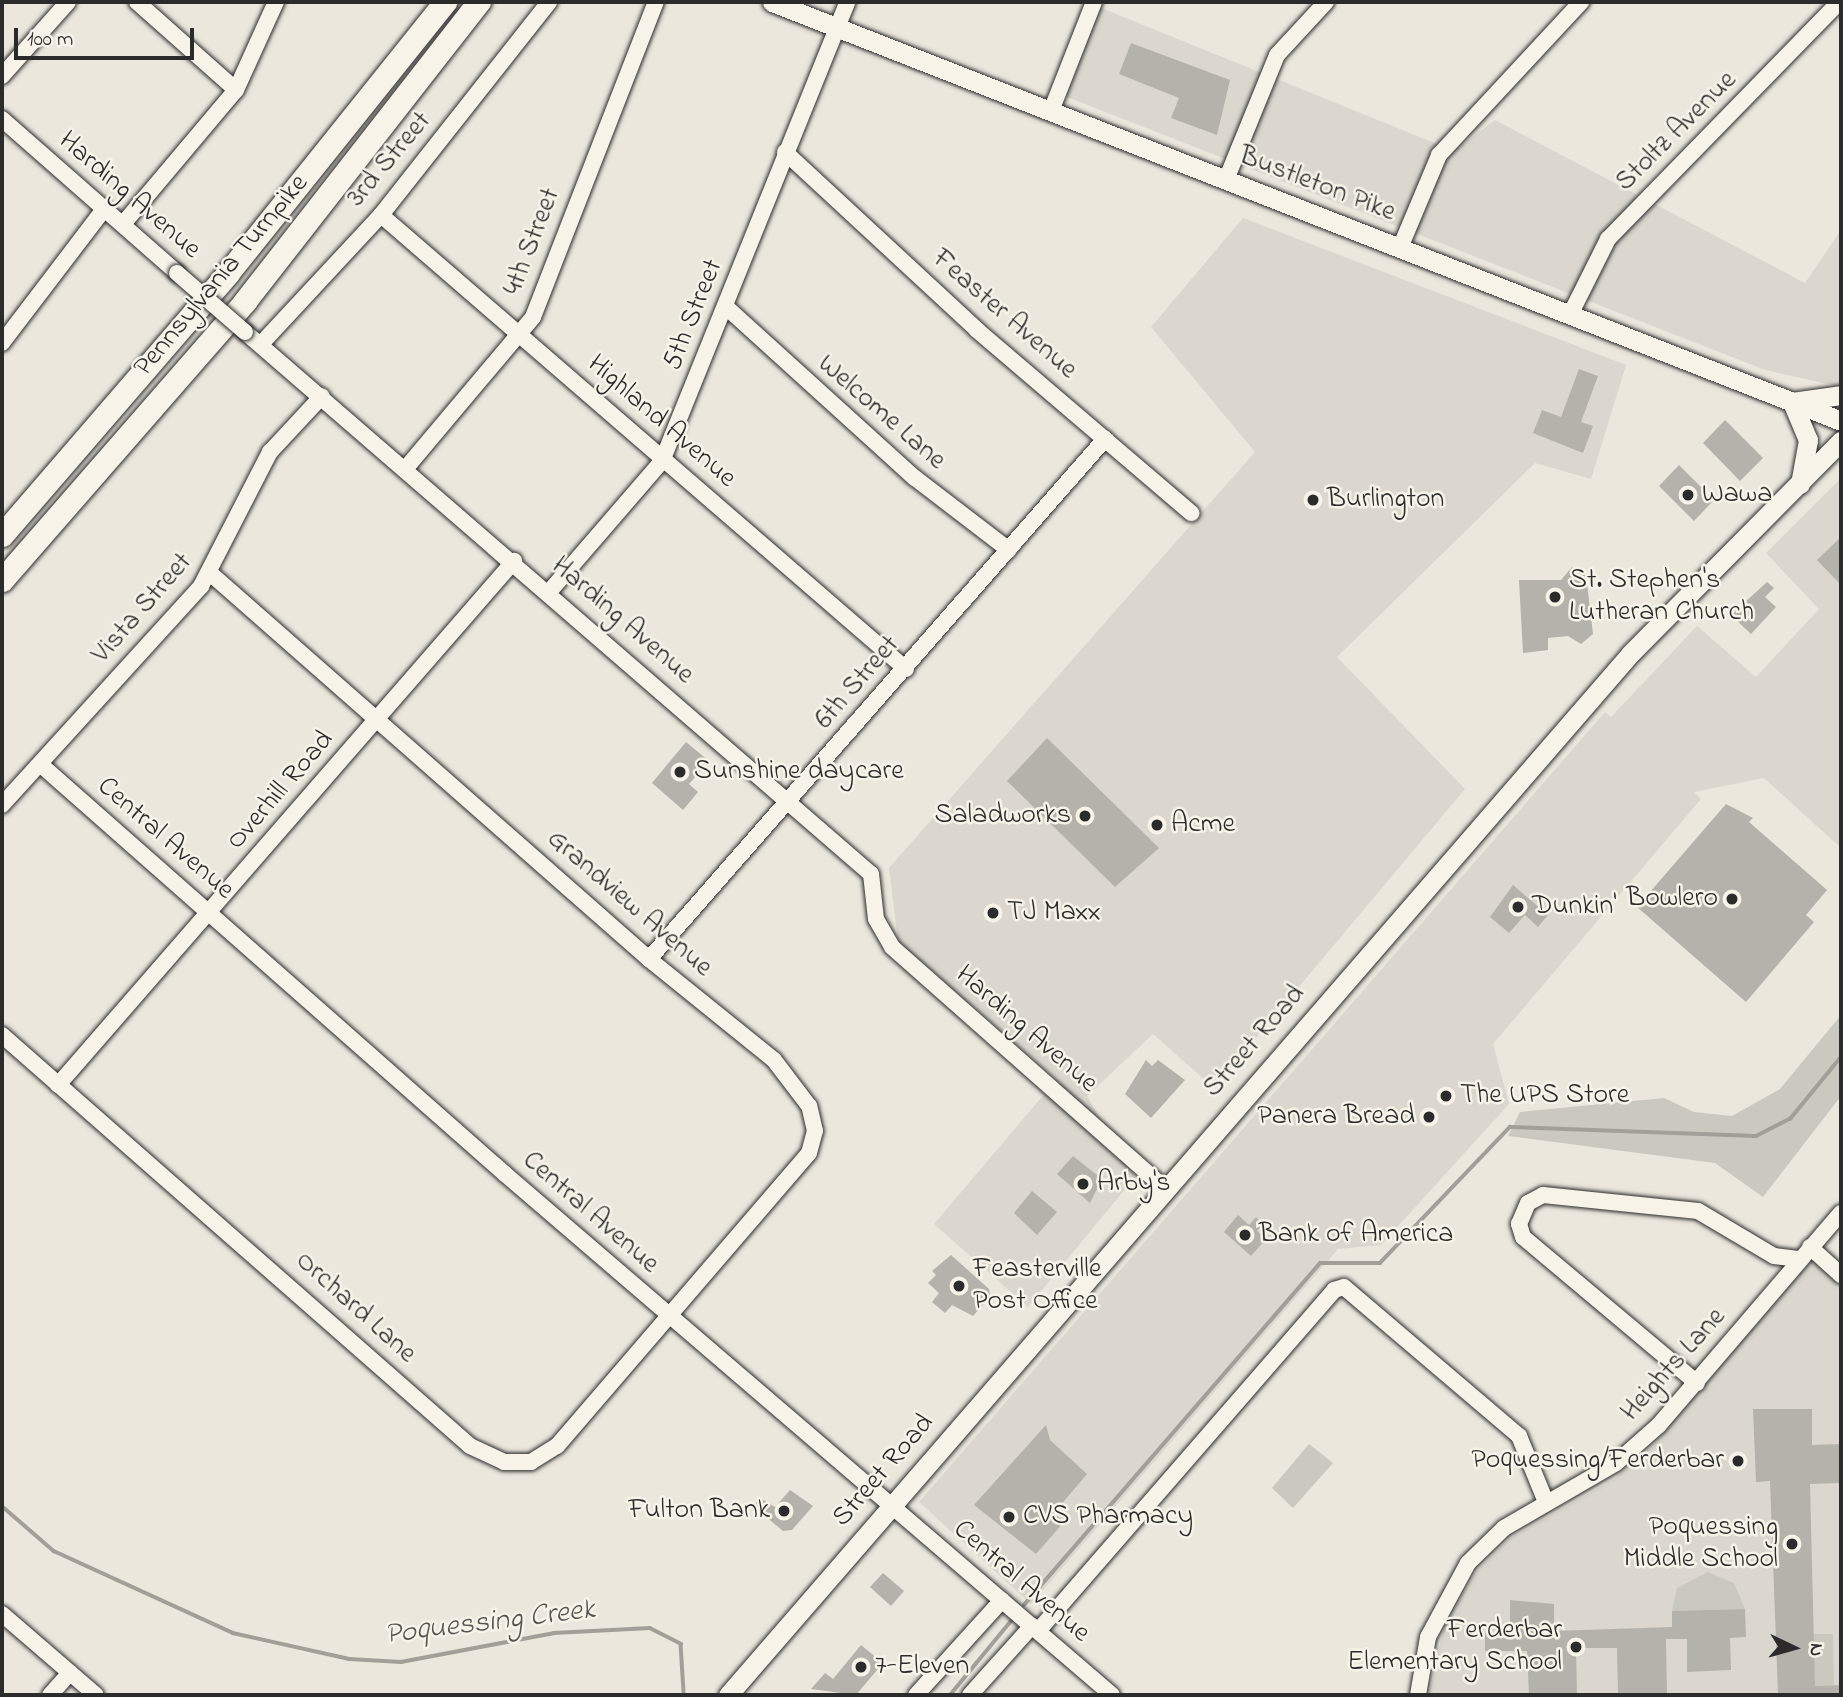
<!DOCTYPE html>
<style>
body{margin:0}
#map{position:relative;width:1843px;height:1697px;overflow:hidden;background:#ebe7dd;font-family:"Indie Flower",sans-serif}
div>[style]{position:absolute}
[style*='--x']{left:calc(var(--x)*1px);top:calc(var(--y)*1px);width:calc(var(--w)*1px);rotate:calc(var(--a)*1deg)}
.built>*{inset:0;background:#dbd7ce}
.green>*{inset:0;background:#cbc8bf}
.stream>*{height:3.5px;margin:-1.75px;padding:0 1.75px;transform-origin:1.75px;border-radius:1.75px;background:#a29f98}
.building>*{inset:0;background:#b5b2ab}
.roads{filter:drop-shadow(0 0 2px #2b2b2b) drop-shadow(0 0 2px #2b2b2b)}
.minor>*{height:16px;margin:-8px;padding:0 8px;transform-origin:8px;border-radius:8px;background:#f7f3e8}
.major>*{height:19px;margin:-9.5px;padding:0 9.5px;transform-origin:9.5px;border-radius:9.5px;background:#f7f3e8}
.highway>*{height:23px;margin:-11.5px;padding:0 11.5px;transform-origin:11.5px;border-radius:11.5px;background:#f7f3e8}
.bridges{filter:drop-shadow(0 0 2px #2b2b2b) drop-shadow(0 0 2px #2b2b2b)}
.minor-bridge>*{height:16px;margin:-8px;padding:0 8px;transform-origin:8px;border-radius:8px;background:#f7f3e8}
.dots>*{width:19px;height:19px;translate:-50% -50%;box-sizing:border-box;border:4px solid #f7f3e8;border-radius:50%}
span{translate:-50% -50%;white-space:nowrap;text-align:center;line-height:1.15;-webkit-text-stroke:5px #f7f3e8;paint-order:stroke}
.street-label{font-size:28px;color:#2b2b2b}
.poi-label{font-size:28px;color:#2b2b2b}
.left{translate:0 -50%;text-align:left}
.right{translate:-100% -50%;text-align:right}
.water-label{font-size:30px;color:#555451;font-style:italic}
.frame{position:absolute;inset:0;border:4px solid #2b2b2b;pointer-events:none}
.north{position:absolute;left:1759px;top:1613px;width:70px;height:70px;-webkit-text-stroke:5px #f7f3e8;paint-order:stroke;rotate:95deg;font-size:19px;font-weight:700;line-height:28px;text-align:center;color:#2b2b2b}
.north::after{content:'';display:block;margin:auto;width:24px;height:32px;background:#2b2b2b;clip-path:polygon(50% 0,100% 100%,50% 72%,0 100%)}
.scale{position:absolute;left:14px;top:28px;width:180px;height:32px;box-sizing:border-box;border:4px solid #2b2b2b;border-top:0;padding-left:9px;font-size:21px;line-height:24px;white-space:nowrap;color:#2b2b2b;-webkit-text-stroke:5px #f7f3e8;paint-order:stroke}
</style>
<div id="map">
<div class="built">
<div style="clip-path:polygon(1099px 7px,1454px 151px,1495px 120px,1805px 283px,1841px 230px,1841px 387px,1765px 370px,1067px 97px)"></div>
<div style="clip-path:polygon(1243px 218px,1626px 365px,1591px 479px,1535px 463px,1337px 657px,1465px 789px,1214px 1088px,1153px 1034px,1087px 1096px,1135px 1177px,1028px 1307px,934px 1224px,1057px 1079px,898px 941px,889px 868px,1255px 452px,1151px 327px)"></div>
<div style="clip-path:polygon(1841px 478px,1841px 848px,1764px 778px,1694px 792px,1701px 799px,1493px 1044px,1509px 1104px,1381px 1245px,1338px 1249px,1031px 1604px,919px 1502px,1605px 712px,1611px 717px,1697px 626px,1756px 677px,1819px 609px,1766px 553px)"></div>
<div style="clip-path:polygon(1814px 1257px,1841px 1282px,1841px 1695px,1429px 1695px,1444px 1626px,1476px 1572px,1509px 1539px,1614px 1479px,1654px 1444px)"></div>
</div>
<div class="green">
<div style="clip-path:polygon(1841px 1015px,1841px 1096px,1763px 1197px,1715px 1163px,1508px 1136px,1520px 1112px,1664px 1098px,1694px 1112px,1732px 1116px,1780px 1089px)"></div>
<div style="clip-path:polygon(1309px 1444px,1333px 1463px,1293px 1508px,1272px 1488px)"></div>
<div style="clip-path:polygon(1708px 1572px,1734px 1583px,1745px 1609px,1672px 1611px,1677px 1588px)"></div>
<div style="clip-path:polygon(1813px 1634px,1833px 1634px,1834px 1685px,1815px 1686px)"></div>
</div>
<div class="stream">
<div style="--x:2;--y:1506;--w:69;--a:40.9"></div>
<div style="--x:54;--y:1551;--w:197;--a:24.6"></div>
<div style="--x:233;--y:1633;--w:119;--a:12.6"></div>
<div style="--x:349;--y:1659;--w:52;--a:3.3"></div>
<div style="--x:401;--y:1662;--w:156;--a:-10.7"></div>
<div style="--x:554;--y:1633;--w:96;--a:-3"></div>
<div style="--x:650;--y:1628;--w:35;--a:27"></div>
<div style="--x:681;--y:1644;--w:48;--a:86.4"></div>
<div style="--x:1024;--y:1605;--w:452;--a:-49.1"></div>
<div style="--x:1320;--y:1263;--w:60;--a:0"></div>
<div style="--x:1380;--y:1263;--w:188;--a:-46.3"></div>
<div style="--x:1510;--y:1127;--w:246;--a:2.1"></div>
<div style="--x:1756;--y:1136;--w:38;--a:-27"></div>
<div style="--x:1790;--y:1119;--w:80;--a:-50.6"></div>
<div style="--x:950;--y:1695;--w:96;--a:-50.5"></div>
</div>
<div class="building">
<div style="clip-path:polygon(1131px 43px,1230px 80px,1217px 135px,1171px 118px,1179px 98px,1119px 74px)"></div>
<div style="clip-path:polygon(1579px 369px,1598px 376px,1581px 422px,1593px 426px,1583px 453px,1533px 433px,1542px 410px,1561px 417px)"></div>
<div style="clip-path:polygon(1725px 420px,1763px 458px,1740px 481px,1703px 443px)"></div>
<div style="clip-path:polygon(1679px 465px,1714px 500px,1694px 521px,1659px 486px)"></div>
<div style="clip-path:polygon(1841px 537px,1841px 585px,1817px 560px)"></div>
<div style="clip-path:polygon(1572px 567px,1586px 575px,1593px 634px,1581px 644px,1568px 636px,1548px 638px,1548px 650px,1523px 653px,1519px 580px,1561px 580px)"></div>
<div style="clip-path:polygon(1767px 582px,1774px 588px,1765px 597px,1776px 607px,1751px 634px,1731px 615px)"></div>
<div style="clip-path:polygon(1047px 738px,1159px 848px,1115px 887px,1007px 781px)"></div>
<div style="clip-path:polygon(686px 742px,709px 761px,689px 784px,698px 792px,683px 810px,652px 783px)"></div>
<div style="clip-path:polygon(1726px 804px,1753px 818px,1749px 822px,1827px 890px,1806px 915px,1814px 922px,1746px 1002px,1637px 907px)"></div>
<div style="clip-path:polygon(1513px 885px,1548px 915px,1538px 927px,1525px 915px,1509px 933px,1490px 917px)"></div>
<div style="clip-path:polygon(1146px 1060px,1152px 1066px,1158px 1060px,1185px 1080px,1151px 1118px,1125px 1094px)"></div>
<div style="clip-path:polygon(1073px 1156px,1102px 1179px,1090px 1203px,1057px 1174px)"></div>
<div style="clip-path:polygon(1032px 1191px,1057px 1212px,1037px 1235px,1014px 1213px)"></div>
<div style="clip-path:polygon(1238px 1215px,1249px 1225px,1256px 1217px,1263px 1224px,1257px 1231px,1266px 1239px,1251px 1256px,1224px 1232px)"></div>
<div style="clip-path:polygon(951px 1255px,989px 1289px,990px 1297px,973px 1316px,952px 1305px,945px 1313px,932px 1302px,939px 1293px,928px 1283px,936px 1275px,932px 1271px)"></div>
<div style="clip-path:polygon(1753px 1409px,1812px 1409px,1812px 1445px,1841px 1444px,1841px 1483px,1810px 1484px,1815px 1686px,1841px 1685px,1841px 1695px,1778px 1695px,1770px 1481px,1756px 1482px)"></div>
<div style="clip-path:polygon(1046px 1425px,1050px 1440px,1087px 1474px,1054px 1513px,1064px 1522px,1036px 1554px,974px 1505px)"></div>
<div style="clip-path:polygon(790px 1490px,813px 1506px,792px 1530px,783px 1531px,753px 1506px,760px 1498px,775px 1507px)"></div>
<div style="clip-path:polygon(883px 1573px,904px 1591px,891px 1606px,870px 1587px)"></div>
<div style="clip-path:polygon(1510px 1600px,1554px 1604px,1554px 1631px,1672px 1627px,1672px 1611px,1745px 1609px,1746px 1637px,1730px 1638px,1731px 1670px,1687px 1672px,1687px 1639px,1666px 1639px,1667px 1695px,1618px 1695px,1617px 1648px,1576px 1648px,1577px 1695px,1529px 1695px,1527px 1651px,1485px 1651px,1485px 1633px,1510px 1633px)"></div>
<div style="clip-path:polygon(861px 1645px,883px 1663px,856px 1695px,811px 1689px,825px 1673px,833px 1679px)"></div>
</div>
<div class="roads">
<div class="minor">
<div style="--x:137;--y:2;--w:132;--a:41.6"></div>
<div style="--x:2;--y:76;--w:99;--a:-48.3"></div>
<div style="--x:1051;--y:111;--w:117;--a:-68.5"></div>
<div style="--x:2;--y:119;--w:233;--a:41.3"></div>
<div style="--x:785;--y:152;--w:262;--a:42.8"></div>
<div style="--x:977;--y:330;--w:282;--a:40.5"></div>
<div style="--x:1226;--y:180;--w:135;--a:-67.8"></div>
<div style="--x:1277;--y:55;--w:72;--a:-47.2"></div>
<div style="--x:381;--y:215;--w:694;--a:40.85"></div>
<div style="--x:123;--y:224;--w:175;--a:-49.9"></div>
<div style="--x:236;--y:90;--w:97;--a:-65.6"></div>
<div style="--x:1400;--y:248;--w:101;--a:-67.2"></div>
<div style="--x:1439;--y:155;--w:209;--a:-47.1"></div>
<div style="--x:725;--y:306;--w:256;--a:42.2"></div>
<div style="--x:915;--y:478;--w:118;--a:37.5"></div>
<div style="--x:1571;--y:313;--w:83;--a:-63.4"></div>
<div style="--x:1608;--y:239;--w:331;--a:-45.7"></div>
<div style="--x:245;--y:332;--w:828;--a:40.89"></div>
<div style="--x:871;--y:874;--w:45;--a:83.7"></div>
<div style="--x:876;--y:919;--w:32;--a:60"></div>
<div style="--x:892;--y:947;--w:366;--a:41.5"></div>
<div style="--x:2;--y:343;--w:168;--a:-52.7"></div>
<div style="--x:261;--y:344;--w:176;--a:-47.1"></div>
<div style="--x:381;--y:215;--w:271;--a:-51.7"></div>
<div style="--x:406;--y:468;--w:197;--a:-49.9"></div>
<div style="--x:533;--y:317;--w:338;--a:-68.7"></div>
<div style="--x:549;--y:592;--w:173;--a:-49.2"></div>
<div style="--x:662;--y:461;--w:495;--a:-68"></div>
<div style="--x:40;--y:764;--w:620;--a:41.4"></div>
<div style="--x:505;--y:1174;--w:800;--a:40.64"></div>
<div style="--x:2;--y:805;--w:296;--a:-47.7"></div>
<div style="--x:201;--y:586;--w:151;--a:-62.8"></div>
<div style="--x:270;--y:452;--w:76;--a:-47.1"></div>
<div style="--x:649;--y:959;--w:692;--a:-48.75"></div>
<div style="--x:2;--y:1035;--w:623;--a:41.29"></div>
<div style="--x:470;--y:1446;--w:38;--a:25"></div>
<div style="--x:504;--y:1462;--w:27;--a:0"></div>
<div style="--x:531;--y:1462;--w:31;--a:-32"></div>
<div style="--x:557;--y:1446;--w:386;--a:-49.3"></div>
<div style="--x:809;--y:1153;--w:23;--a:-75"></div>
<div style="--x:815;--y:1131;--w:26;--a:-103"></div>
<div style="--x:809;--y:1106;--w:58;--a:-127.3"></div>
<div style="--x:774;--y:1060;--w:161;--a:-141.1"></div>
<div style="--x:649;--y:959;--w:585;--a:-138.68"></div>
<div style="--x:58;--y:1085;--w:695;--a:-48.97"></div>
<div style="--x:1810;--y:1247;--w:42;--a:42.1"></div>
<div style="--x:1697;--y:1383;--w:227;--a:-140"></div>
<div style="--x:1523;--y:1237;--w:14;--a:-107"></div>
<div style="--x:1519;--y:1224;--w:23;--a:-67"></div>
<div style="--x:1528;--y:1203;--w:17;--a:-28"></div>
<div style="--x:1543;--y:1195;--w:156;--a:5.9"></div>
<div style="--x:1698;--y:1211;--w:88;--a:30.6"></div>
<div style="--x:1774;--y:1256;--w:26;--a:7"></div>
<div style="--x:2;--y:1614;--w:124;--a:40.8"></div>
<div style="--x:1038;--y:1631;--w:452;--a:-49"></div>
<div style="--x:1334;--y:1290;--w:10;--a:-17"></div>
<div style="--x:1344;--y:1287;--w:230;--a:40.4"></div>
<div style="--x:1519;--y:1436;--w:71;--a:67.8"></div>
<div style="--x:50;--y:1695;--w:30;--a:-48"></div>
<div style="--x:916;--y:1695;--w:128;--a:-47.8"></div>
<div style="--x:970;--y:1695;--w:93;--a:-48.1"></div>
<div style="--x:1418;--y:1695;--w:59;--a:-80.2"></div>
<div style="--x:1428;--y:1637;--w:84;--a:-61.6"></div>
<div style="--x:1468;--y:1563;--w:50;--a:-44.2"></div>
<div style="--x:1504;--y:1528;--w:129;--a:-30.1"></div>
<div style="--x:1616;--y:1463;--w:57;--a:-41.5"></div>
<div style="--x:1659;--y:1425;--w:279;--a:-49.4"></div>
</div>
<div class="major">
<div style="--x:772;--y:2;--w:1148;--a:21.4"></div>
<div style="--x:1800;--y:484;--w:45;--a:-79.7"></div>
<div style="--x:1808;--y:440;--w:41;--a:-112.8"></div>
<div style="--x:1792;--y:402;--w:49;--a:-8.1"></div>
<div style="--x:728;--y:1695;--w:1377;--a:-49.09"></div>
<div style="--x:1630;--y:654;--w:300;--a:-45.3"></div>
</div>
<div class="highway">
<div style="--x:2;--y:535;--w:345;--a:-49.2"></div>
<div style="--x:227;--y:274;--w:349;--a:-51.3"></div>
<div style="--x:2;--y:580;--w:370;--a:-48.9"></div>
<div style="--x:245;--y:301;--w:380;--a:-52"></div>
</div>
</div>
<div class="bridges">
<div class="minor-bridge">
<div style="--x:177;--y:273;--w:90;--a:40.9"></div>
</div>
</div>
<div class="dots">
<div style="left:1688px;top:495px;background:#2b2b2b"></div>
<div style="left:1313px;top:500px;background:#2b2b2b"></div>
<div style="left:1555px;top:597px;background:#2b2b2b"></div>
<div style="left:680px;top:772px;background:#2b2b2b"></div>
<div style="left:1085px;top:816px;background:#2b2b2b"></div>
<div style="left:1157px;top:825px;background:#2b2b2b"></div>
<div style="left:1732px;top:899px;background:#2b2b2b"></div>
<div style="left:1518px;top:907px;background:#2b2b2b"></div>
<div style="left:993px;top:913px;background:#2b2b2b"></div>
<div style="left:1446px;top:1096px;background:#2b2b2b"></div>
<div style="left:1429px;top:1117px;background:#2b2b2b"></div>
<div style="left:1083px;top:1184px;background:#2b2b2b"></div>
<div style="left:1245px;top:1235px;background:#2b2b2b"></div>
<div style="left:959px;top:1286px;background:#2b2b2b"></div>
<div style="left:1738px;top:1461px;background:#2b2b2b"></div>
<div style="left:784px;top:1511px;background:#2b2b2b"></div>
<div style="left:1009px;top:1517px;background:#2b2b2b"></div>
<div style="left:1792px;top:1544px;background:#2b2b2b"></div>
<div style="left:1576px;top:1647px;background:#2b2b2b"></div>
<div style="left:861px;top:1667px;background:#2b2b2b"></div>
</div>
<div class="street-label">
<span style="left:1677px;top:132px;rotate:-45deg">Stoltz Avenue</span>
<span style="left:390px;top:160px;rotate:-50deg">3rd Street</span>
<span style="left:1317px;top:185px;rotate:21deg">Bustleton Pike</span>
<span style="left:129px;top:196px;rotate:41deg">Harding Avenue</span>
<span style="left:533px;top:242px;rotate:-69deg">4th Street</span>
<span style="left:222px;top:276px;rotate:-50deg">Pennsylvania Turnpike</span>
<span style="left:694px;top:315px;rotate:-68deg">5th Street</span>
<span style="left:1004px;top:315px;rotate:41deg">Feaster Avenue</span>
<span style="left:881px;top:413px;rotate:41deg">Welcome Lane</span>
<span style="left:661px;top:422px;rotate:41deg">Highland Avenue</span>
<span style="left:143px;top:609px;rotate:-49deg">Vista Street</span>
<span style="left:622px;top:621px;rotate:41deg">Harding Avenue</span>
<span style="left:858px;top:683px;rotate:-49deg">6th Street</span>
<span style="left:281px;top:791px;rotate:-49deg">Overhill Road</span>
<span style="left:165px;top:839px;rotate:41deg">Central Avenue</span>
<span style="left:629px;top:904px;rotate:41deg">Grandview Avenue</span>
<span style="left:1026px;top:1030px;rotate:41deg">Harding Avenue</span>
<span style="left:1255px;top:1042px;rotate:-49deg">Street Road</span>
<span style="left:590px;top:1213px;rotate:41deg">Central Avenue</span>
<span style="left:355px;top:1308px;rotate:42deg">Orchard Lane</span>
<span style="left:1674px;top:1365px;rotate:-48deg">Heights Lane</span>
<span style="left:884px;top:1471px;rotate:-49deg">Street Road</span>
<span style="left:1021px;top:1582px;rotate:41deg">Central Avenue</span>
</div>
<div class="poi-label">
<span class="left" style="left:1702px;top:495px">Wawa</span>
<span class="left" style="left:1327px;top:500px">Burlington</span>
<span class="left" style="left:1569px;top:597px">St. Stephen's<br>Lutheran Church</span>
<span class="left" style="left:694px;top:772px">Sunshine daycare</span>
<span class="right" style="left:1071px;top:816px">Saladworks</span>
<span class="left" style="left:1171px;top:825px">Acme</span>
<span class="right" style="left:1718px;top:899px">Bowlero</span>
<span class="left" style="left:1532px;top:907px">Dunkin'</span>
<span class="left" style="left:1007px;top:913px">TJ Maxx</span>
<span class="left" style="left:1460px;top:1096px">The UPS Store</span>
<span class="right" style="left:1415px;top:1117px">Panera Bread</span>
<span class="left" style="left:1097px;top:1184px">Arby's</span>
<span class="left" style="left:1259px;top:1235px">Bank of America</span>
<span class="left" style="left:973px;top:1286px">Feasterville<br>Post Office</span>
<span class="right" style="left:1724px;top:1461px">Poquessing/Ferderbar</span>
<span class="right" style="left:770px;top:1511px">Fulton Bank</span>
<span class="left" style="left:1023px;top:1517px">CVS Pharmacy</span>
<span class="right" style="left:1778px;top:1544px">Poquessing<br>Middle School</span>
<span class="right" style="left:1562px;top:1647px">Ferderbar<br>Elementary School</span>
<span class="left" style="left:875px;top:1667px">7-Eleven</span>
</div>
<div class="water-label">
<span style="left:490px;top:1623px;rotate:-7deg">Poquessing Creek</span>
</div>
<div class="frame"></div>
<div class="north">N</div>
<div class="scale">100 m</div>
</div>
